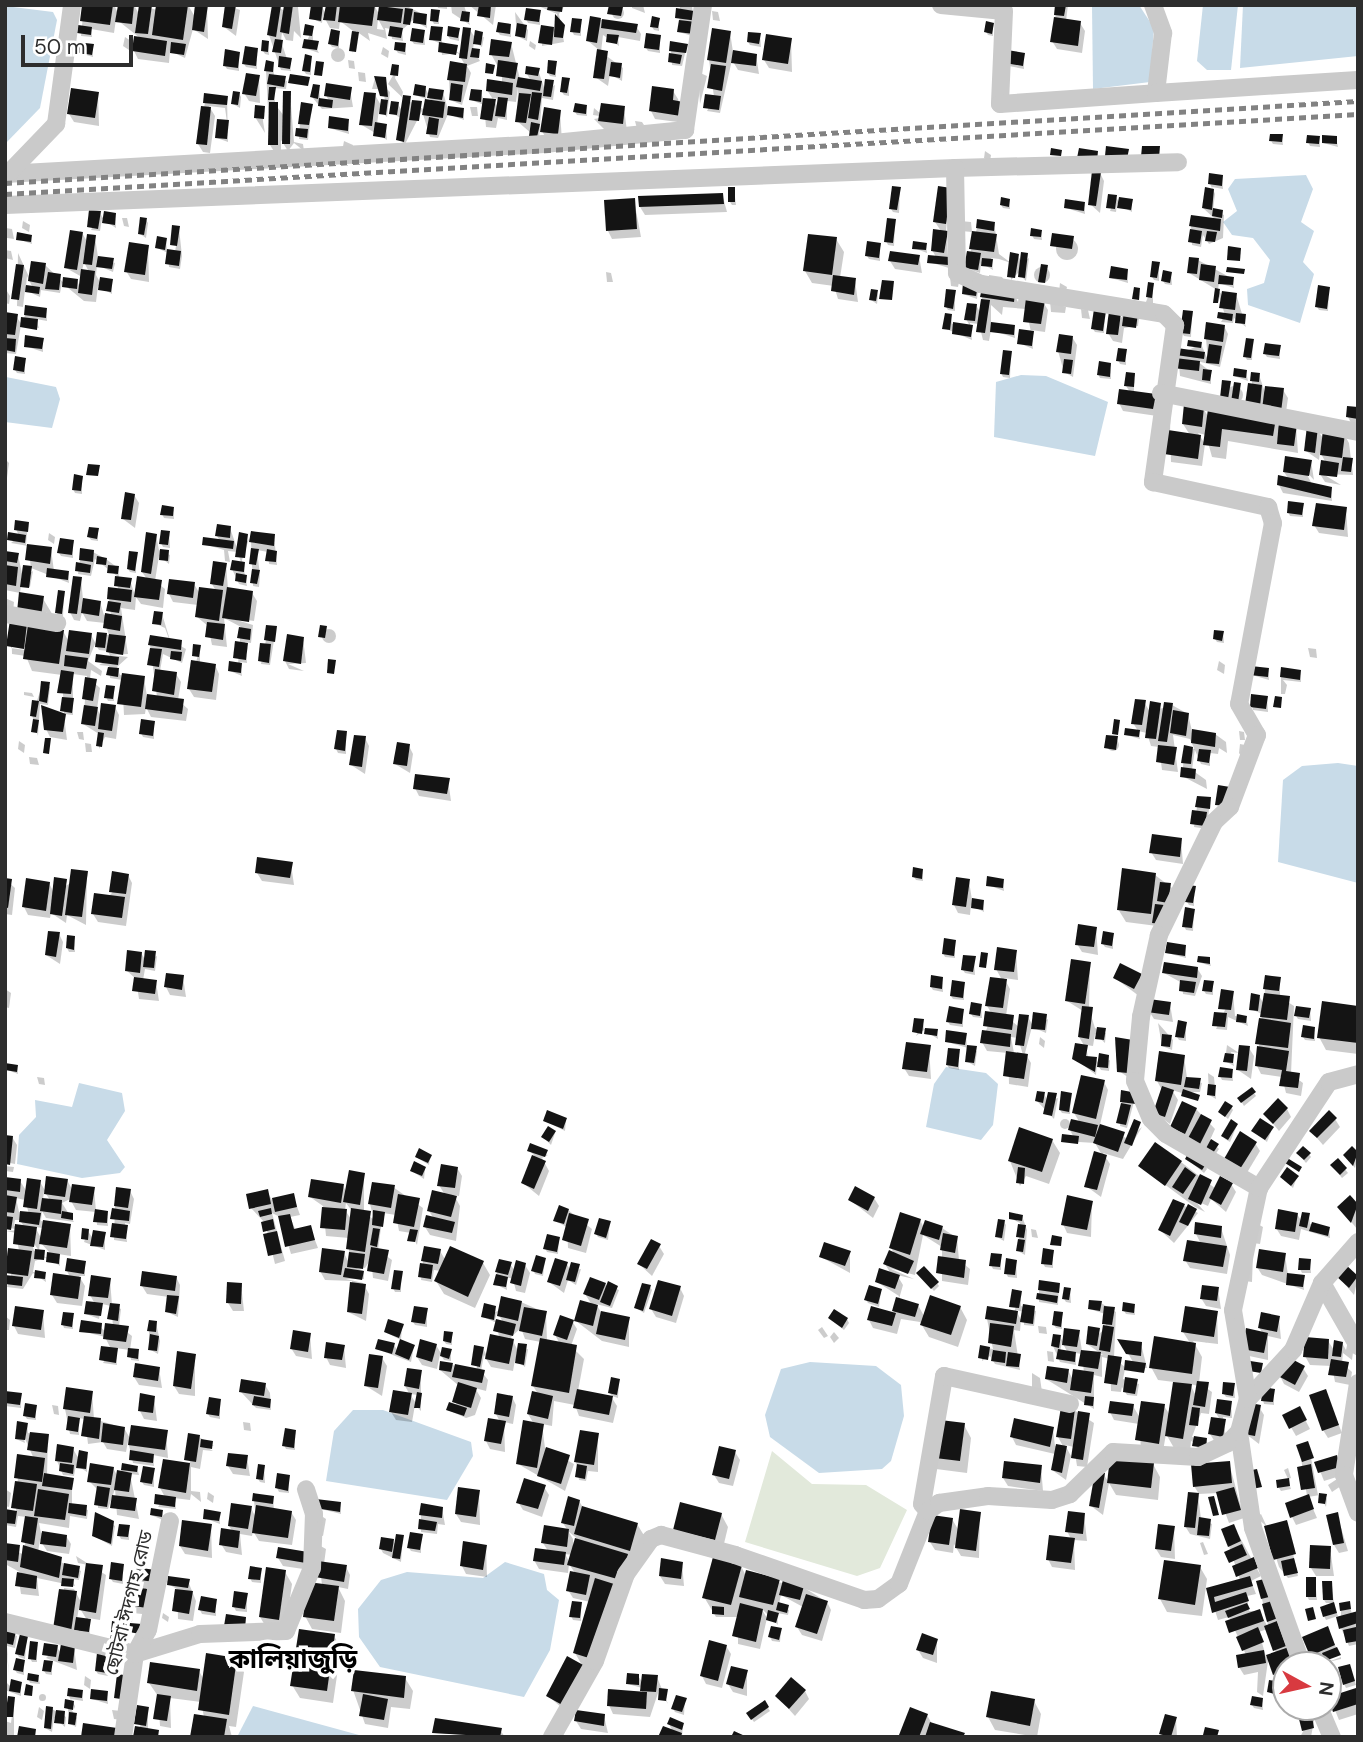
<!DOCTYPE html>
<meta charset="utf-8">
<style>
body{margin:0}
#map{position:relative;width:1363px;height:1742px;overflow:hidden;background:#fff;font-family:"DM Sans","Noto Sans Bengali",sans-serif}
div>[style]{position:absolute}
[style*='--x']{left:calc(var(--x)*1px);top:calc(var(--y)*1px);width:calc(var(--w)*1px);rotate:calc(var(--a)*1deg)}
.green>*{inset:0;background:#e2e9db}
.water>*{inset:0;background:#c8dbe8}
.shadow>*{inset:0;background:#0003}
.round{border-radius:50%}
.building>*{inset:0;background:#141414}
.street>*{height:18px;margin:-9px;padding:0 9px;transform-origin:9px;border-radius:9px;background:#cacaca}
.rail>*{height:4.5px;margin-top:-2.25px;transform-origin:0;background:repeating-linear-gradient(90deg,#828282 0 7px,transparent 0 12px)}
span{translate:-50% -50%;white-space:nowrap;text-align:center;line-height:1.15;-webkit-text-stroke:7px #fff;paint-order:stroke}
.street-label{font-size:19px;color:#2d2d2d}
.district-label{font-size:26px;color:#000;font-weight:700}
.frame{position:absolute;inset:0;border:7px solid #2d2d2d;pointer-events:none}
.north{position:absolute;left:1272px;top:1651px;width:70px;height:70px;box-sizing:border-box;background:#fff;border:2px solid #ababab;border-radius:50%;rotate:98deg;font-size:19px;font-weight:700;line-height:28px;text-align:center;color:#2d2d2d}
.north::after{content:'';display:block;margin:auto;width:24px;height:32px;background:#d83a40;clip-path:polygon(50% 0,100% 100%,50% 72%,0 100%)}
.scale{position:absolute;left:21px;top:35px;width:112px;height:32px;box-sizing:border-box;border:4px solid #2d2d2d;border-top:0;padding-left:9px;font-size:21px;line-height:24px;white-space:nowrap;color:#2d2d2d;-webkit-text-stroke:5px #fff;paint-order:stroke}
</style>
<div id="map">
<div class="green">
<div style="clip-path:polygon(772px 1451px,812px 1484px,866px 1485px,907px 1510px,880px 1568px,857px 1576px,745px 1542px)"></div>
</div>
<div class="water">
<div style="clip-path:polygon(1139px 5px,1154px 28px,1150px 82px,1093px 89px,1092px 6px)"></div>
<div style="clip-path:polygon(1203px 5px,1238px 5px,1231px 70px,1207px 70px,1197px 61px)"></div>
<div style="clip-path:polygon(1243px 5px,1358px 5px,1358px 56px,1240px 68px)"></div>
<div style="clip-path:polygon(5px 6px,53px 12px,57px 20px,40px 108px,5px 144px)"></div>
<div style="clip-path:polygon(1306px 175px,1313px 189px,1301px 222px,1314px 231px,1303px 262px,1314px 274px,1300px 323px,1248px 305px,1247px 289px,1264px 283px,1270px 260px,1253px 238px,1232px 235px,1223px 222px,1237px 211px,1228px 189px,1235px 179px)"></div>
<div style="clip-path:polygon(1021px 375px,1046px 376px,1108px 402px,1095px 456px,994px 437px,996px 382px)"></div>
<div style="clip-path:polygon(6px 377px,56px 387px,60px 399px,52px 428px,5px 422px)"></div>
<div style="clip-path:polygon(1338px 763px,1358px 766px,1358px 883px,1278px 862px,1283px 780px,1302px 766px)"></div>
<div style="clip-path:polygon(946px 1067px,986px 1073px,998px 1084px,993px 1125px,981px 1140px,926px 1127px,934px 1084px)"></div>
<div style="clip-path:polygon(79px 1083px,122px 1093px,125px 1111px,107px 1140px,125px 1167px,120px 1173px,82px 1178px,17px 1164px,19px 1135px,36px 1117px,35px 1100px,72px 1107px)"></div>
<div style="clip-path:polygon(810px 1362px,876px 1366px,901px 1385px,904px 1416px,891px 1461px,882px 1469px,819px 1473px,770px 1437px,765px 1415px,781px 1369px)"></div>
<div style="clip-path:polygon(353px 1410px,383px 1410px,471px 1442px,473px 1456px,447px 1500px,326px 1481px,334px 1431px)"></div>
<div style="clip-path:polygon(505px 1562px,544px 1574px,547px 1590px,559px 1600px,550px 1650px,524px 1697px,380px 1667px,359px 1637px,358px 1609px,381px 1580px,407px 1572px,483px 1578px)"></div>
<div style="clip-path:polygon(253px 1706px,359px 1735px,360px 1737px,237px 1737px)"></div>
</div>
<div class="shadow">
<div style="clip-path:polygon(84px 5px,114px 5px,118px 13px,119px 5px,134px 5px,139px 14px,140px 5px,157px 10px,188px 5px,195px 17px,207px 6px,208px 39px,193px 29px,185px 58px,170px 51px,169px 63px,138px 59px,134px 51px,140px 38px,116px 19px,114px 33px,91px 29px,92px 37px,81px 36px)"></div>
<div style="clip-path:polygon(227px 5px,240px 10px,236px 36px,224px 27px)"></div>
<div style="clip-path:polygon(274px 5px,285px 11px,286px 5px,298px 7px,301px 38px,294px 31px,293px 41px,286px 40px,282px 32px,281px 41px,291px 71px,281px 70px,269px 35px)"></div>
<div style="clip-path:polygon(evenodd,327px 5px,374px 5px,379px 14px,386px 5px,405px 5px,426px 16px,427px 28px,413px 20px,402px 30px,403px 41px,392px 39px,391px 29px,385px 28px,387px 39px,368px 33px,370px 41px,356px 31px,352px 54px,353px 31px,340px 21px,339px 29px,330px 28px,323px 15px,322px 23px,311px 18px,322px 7px,326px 14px,327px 5px,378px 19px,384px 30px,377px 29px,378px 19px)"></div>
<div style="clip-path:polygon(437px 5px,447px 5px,447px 9px,438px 8px)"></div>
<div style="clip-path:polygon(451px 5px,464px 5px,470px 25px,452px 13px)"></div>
<div style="clip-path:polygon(496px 5px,493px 25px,469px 5px)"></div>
<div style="clip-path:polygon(536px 5px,565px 5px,559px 14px,564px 42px,542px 46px,542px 27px,557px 29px,557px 14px)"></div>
<div style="clip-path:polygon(643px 5px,645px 13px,632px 8px,632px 5px)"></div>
<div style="clip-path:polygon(680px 5px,692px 5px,695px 37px,679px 32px)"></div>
<div style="clip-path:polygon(1057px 5px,1068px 5px,1066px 21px,1080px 23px,1085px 31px,1082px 53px,1057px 49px,1052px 41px)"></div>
<div class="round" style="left:612px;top:7px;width:12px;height:12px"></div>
<div style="clip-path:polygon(712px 11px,718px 12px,720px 21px,713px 20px)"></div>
<div style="clip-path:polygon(439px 12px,439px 24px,434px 24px,432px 20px)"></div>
<div style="clip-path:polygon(515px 12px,528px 30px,527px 41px,517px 36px)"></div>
<div style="clip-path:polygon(540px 12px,540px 25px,528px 23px,526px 19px)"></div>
<div style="clip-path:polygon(591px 18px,636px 26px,641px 34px,640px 41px,618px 37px,619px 46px,603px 35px,601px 52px,623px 68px,622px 81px,610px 74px,608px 86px,595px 77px,599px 50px,588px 41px)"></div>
<div style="clip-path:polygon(659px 19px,659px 31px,654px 30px,652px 27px)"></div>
<div style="clip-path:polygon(581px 21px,581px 36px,574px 35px,572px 31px)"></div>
<div style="clip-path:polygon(993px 24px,993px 36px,988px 35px,986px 32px)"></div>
<div style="clip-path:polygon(510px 26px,511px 37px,500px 35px,498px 32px)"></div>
<div style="clip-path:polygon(313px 27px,313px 42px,319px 53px,304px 48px)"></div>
<div style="clip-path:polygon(442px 29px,442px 44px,461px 54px,470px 30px,476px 39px,484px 37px,482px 47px,474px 42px,473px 50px,480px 61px,467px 66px,471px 73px,462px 105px,450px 100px,449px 79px,465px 65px,458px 53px,442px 55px,441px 44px,430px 39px)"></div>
<div style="clip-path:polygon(459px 29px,459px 41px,450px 39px,448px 36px)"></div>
<div style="clip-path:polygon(424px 32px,425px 45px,414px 44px,412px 41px)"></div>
<div style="clip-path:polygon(730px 32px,733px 52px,756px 55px,759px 74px,738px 70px,732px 60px,720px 113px,707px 111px,714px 97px,709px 60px)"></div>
<div style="clip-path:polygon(339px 33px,339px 48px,332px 47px,330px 44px)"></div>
<div style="clip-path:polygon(760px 35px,761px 47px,750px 45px,748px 42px)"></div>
<div style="clip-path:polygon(125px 37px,131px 41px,129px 50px,123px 46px)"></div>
<div style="clip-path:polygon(660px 37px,660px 53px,648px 51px,646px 48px)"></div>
<div style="clip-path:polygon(791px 40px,792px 72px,769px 68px,764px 60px)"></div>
<div style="clip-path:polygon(530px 41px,536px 45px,535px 50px,529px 46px)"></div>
<div style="clip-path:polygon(268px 43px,269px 55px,265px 54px,263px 51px)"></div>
<div style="clip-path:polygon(evenodd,511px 43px,520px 79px,531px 81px,527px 74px,538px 70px,545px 90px,555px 85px,553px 100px,542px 98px,539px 140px,517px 121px,518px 87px,516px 102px,507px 101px,507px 120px,498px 118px,496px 128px,486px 127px,484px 105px,471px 100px,481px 92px,483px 99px,494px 101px,487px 90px,502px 83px,502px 74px,491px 54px,511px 43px,493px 98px,500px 99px,498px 108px,493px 98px)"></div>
<div style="clip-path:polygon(405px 45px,406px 55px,398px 53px,396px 50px)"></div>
<div style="clip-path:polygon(687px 45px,682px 66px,672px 65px,671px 51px)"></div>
<div style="clip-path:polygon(92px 46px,93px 57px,76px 52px)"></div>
<div style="clip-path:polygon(383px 47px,389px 51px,388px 58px,381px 54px)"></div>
<div class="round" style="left:331px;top:48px;width:14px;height:14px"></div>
<div style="clip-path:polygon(257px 49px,257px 69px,246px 67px,244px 64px)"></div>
<div style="clip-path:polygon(1008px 52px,1023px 54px,1024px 69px,1009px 66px)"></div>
<div style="clip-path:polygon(239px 53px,239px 71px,227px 69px,225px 66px)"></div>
<div style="clip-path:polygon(311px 57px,311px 75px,306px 74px,304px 71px)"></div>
<div style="clip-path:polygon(348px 60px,354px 61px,355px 69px,349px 68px)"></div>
<div style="clip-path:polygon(273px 63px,274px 76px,287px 81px,286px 89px,274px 88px,275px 104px,284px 116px,290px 93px,294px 142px,303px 144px,304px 151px,294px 143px,288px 151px,281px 140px,281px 153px,275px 153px,270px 145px,266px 71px)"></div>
<div style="clip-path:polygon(556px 63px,556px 77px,550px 76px,548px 73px)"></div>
<div style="clip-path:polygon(398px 67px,395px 78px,403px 92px,402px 97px,425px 110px,432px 102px,427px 94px,426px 99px,415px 95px,425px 88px,429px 95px,443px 92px,449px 113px,463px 109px,464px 120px,448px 114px,438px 138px,430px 137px,422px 111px,403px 148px,401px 118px,391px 113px,398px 104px,402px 111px,404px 99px,388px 84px)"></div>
<div style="clip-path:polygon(358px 72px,365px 73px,366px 82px,359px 81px)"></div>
<div style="clip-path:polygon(698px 72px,707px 76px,700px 104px)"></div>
<div style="clip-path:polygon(259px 77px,260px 103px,249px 101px,244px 93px)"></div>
<div style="clip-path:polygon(375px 78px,390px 92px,387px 117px,379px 110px,377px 124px,386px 125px,387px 140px,360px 124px,375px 95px,382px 107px,385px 101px,383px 89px,372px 89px)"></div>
<div style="clip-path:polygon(569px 79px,569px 96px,564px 95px,562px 92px)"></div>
<div style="clip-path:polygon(319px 86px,320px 100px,329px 101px,326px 95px,350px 89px,353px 107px,322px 109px,312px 97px)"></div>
<div style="clip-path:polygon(673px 91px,678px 99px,685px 123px,655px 119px,651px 111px)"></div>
<div style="clip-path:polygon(98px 93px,99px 126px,74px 122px,69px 114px)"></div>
<div style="clip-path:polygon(239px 93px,241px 97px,240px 108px,233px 104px)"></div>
<div style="clip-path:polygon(227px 97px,228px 142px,217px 138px,227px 122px,225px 108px,209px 106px,215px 116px,210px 153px,203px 152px,198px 144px,205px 102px)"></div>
<div style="clip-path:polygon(312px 105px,308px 140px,299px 139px,300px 123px)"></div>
<div style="clip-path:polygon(586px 106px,587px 116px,577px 115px,575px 112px)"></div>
<div style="clip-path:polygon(470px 107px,477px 107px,478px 116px,472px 116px)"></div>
<div style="clip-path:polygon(264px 108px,263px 121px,265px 133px,255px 117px)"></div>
<div style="clip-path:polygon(594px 108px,601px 114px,624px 108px,627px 131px,604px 129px,594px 119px,606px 117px,593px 115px)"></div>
<div style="clip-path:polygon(560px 111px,562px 142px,547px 140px,542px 131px)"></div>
<div style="clip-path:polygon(348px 121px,349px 134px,329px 128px)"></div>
<div style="clip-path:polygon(635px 121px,642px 122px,644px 125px,637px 129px)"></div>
<div style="clip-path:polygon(1282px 136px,1283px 145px,1273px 144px,1271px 141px)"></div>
<div style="clip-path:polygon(1319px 138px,1320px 147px,1310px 146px,1308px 142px)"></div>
<div style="clip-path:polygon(1336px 138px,1338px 147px,1323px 143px)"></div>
<div style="clip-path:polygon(344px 141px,353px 145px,351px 156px,342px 152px)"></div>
<div style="clip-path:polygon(985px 151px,991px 155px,990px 162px,984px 158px)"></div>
<div style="clip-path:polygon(1100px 173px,1104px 181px,1100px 213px,1090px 204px)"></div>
<div style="clip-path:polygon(1222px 177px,1223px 189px,1212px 187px,1215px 194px,1213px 210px,1224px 215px,1223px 238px,1209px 244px,1203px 235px,1201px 247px,1192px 245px,1191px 226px,1216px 220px,1203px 208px,1213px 190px,1210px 184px)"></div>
<div style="clip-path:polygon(734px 189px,736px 205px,732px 205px,730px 202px)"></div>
<div style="clip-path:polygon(900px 189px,899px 213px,893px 212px,891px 209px)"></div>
<div style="clip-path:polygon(950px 189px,946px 231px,949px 268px,929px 262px,936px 257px,932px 250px,941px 231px,935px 222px)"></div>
<div style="clip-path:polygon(722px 194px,727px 212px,645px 215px,640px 207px)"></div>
<div style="clip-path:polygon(1116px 197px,1120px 204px,1132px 201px,1132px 212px,1117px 204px,1116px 212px,1110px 211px)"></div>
<div style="clip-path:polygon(634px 200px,641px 237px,612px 239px,608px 231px)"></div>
<div style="clip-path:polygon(1009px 200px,1010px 209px,1003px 208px,1001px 205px)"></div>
<div style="clip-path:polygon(1084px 203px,1085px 214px,1066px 208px)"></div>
<div style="clip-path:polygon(100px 213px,104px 220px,115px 215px,116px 228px,102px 219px,100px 231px,91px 230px)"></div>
<div style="clip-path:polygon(122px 218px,127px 218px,129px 227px,124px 226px)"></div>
<div style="clip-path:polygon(146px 220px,148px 223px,146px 238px,140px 234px)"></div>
<div style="clip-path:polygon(23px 221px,30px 225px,29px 232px,22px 228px)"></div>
<div style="clip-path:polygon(895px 221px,894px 246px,888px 245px,886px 241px)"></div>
<div style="clip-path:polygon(960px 221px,971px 222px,972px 232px,961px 231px)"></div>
<div style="clip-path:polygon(994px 223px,999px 254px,1011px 263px,1017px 255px,1022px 262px,1029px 258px,1026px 281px,1018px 273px,1011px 280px,1011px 263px,999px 259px,991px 258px,993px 270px,981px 263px,980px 273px,966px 268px,977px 228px)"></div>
<div style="clip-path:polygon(6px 228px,12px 229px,14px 239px,7px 238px)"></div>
<div style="clip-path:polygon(179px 228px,182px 256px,180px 269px,169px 267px,168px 253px,157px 248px,166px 240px,167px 251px,175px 252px)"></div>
<div style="clip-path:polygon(1041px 231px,1042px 240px,1034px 239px,1032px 235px)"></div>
<div style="clip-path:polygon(evenodd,82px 233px,88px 243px,95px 237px,98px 257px,115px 263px,113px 272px,97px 265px,96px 275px,101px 284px,112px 281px,112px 294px,98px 286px,96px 302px,84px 301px,62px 283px,60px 293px,41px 290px,40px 297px,25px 290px,23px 307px,17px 306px,18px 253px,30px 279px,45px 265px,64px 283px,77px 281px,80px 287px,82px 277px,66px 268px,82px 233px,84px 262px,89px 272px,82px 271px,84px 262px,82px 233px,27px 276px,33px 288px,26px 286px,27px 276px)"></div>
<div style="clip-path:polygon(31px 236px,32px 244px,18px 239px)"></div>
<div class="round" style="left:1056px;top:238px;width:22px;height:22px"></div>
<div style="clip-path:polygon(836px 239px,844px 252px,840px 278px,855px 280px,858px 302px,838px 299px,834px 286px,812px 283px,805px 271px)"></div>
<div style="clip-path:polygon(880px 244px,880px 261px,869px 259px,867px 256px)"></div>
<div style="clip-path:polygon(926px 245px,927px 253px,914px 248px)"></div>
<div style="clip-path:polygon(148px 246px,149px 282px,131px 279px,126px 271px)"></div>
<div style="clip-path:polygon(5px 250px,11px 251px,13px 260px,5px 258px)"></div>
<div style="clip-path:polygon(919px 256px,922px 273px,895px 269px,890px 261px)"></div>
<div style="clip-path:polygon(1198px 260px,1233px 279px,1234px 288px,1219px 283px,1218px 290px,1223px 296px,1236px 294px,1246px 327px,1234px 318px,1233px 323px,1221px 322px,1225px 315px,1217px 290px,1189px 273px)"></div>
<div style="clip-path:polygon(1159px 264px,1159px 281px,1154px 280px,1152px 277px)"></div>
<div class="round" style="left:1034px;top:267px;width:16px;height:16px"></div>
<div style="clip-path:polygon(1127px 271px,1128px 283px,1111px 278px)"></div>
<div style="clip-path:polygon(606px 272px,611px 273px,613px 282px,607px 282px)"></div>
<div style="clip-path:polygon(1171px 273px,1172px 285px,1165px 284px,1163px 281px)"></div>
<div style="clip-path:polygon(989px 275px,1002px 277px,1004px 280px,989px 279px)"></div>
<div style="clip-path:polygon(950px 277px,959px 282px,958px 287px,951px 286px)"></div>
<div style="clip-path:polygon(1060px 283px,1067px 287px,1065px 296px,1059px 292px)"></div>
<div style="clip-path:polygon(1153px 284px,1153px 303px,1165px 307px,1144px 307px)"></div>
<div style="clip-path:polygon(5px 288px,10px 296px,9px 304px,5px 303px)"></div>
<div style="clip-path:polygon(1329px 289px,1328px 311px,1319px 310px,1317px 307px)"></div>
<div style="clip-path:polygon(978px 290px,977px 299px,963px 294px)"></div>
<div style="clip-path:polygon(877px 292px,878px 295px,877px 304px,871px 300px)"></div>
<div style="clip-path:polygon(955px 292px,955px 311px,948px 310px,946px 307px)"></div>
<div style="clip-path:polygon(1014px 294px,1018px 302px,1019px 295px,1043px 302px,1048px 310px,1045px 332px,1031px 330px,1033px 349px,1019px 343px,1031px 332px,1026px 309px,1003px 307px,1002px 315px,991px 305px,991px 324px,1014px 327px,1015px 338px,991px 330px,989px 341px,983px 340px,979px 324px,970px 323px,972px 340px,944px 328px,951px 316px,952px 324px,970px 326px,966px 319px,976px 305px,981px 314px,982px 297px)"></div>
<div style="clip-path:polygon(1050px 301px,1066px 307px,1065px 313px,1051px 312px)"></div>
<div style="clip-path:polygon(46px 309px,47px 321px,36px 319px,39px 328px,21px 325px,16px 354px,5px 353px,5px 314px,16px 316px,22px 325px,25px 315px)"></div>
<div style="clip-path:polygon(1081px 309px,1088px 310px,1090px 319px,1082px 318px)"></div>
<div style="clip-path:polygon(1105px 313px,1104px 333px,1095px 332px,1093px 329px)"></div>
<div style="clip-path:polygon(1125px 313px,1139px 318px,1138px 326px,1124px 328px,1137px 330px,1124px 328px,1122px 343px,1113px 341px,1108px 333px)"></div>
<div style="clip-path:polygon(1192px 313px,1191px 337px,1184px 336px,1182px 333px)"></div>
<div style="clip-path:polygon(1224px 326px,1228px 334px,1220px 367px,1197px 361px,1211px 372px,1211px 384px,1180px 376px,1178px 355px,1201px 344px,1208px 360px,1206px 339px)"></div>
<div style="clip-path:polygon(1072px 337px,1077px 345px,1073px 377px,1064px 372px,1058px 351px)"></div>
<div style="clip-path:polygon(43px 340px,43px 352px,25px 346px)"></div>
<div style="clip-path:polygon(1253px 341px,1252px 360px,1247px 360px,1245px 356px)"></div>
<div style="clip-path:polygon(1279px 347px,1280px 359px,1267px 357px,1265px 354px)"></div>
<div style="clip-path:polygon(1126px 351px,1126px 365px,1120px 364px,1118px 360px)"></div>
<div style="clip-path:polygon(1011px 353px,1010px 378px,1003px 377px,1001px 373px)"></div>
<div style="clip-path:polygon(25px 359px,25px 374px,17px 373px,15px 370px)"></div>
<div style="clip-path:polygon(1110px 365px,1111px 379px,1100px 378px,1098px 374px)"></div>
<div style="clip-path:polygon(1246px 372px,1248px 381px,1234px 376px)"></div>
<div style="clip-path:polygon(1134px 375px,1134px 393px,1154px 396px,1157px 416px,1123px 411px,1119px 403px,1130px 392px,1126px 386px)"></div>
<div style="clip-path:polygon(1259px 375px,1266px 395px,1283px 390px,1288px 398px,1285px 419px,1273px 417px,1280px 429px,1296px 425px,1298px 453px,1228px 441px,1226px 459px,1212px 457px,1206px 435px,1198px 433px,1205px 444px,1202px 466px,1171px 462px,1170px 430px,1164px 429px,1171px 404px,1170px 432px,1190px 435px,1183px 424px,1203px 408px,1209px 418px,1251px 413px,1252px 380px)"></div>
<div class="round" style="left:1225px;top:386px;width:18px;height:18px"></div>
<div style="clip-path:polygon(1358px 409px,1358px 425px,1352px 425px,1348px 417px)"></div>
<div style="clip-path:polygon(1317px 429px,1324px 440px,1344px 434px,1349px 443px,1353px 475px,1323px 474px,1341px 485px,1325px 482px,1320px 474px,1326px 463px,1320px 452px,1319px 460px,1306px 451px)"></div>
<div style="clip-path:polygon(5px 459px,9px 463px,7px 478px,5px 478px)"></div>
<div style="clip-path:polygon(1311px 461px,1314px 480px,1304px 469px,1313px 486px,1331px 488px,1332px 501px,1283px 493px,1279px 485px,1288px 478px,1284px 472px)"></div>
<div style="clip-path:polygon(82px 477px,82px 494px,75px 493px,73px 489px)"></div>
<div style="clip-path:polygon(134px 495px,139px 503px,135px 528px,123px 519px)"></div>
<div style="clip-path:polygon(1303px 505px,1303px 517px,1290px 516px,1288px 512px)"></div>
<div style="clip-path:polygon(173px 508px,174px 519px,164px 518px,162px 514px)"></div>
<div style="clip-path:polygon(1346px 509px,1348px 537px,1319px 533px,1314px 525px)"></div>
<div style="clip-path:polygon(28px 523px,26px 545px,51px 549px,54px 571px,68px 573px,69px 583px,31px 568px,28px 546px,11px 543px,19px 536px,16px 529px)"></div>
<div style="clip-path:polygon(230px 528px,238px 551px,249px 539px,242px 560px,247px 586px,239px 584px,232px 569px,241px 563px,238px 552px,228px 551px,230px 562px,225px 561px,224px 550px,204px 544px,220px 541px,217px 536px)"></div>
<div style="clip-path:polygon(98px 530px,98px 541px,91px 540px,89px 537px)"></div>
<div style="clip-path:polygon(169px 532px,170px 548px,163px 547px,161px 543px)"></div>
<div style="clip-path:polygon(49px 533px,55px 537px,54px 544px,48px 540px)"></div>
<div style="clip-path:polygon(evenodd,156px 535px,159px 550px,170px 555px,169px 564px,159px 556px,155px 581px,165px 589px,163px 608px,141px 604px,136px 597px,135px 610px,121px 608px,128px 654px,111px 655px,128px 657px,117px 667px,120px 675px,144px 678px,147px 696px,157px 697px,150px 645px,169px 639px,165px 628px,154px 623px,162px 614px,170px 640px,186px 649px,182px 663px,163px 654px,160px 671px,176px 674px,181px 682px,178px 700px,188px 709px,186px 721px,151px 717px,146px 707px,145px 714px,124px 715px,122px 680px,110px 678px,109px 666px,99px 665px,111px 658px,108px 651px,99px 650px,95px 644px,88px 661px,102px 671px,101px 676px,91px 670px,90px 679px,100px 688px,97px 709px,101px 716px,115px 707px,119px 715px,116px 739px,105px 737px,99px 749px,99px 734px,83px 724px,87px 676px,73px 674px,73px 715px,64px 714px,62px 675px,32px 671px,26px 656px,12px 654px,11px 622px,63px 631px,69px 642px,91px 635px,97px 646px,99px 634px,109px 635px,105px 623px,87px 621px,82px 612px,80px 621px,74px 620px,70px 612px,81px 578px,83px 600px,100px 602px,104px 615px,111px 616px,109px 599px,118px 590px,117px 576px,95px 559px,91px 576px,78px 574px,80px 560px,93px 552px,106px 559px,118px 568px,119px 578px,130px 580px,136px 599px,139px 578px,147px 579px,142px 572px,156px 535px,11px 645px,32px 648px,32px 651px,11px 648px,11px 645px)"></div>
<div style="clip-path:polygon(274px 536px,277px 565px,269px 564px,268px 552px,257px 550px,260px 575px,259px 587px,253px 586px,251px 542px)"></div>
<div style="clip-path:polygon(73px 541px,73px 558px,61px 556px,59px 553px)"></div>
<div style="clip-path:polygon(5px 553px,18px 555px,23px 578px,33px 571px,30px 587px,21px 586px,20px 593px,5px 590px)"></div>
<div style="clip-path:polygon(136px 554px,136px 573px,130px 572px,128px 569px)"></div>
<div style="clip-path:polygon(226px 564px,228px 589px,252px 593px,257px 601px,254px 621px,227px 617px,253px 625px,251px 643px,245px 642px,247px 663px,240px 662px,242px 676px,230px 671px,238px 664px,241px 627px,224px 618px,227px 647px,212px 645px,208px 626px,197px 617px,198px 605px,173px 602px,169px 594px,194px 584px,200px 594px,216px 591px,212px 584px)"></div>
<div style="clip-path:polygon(64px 592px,63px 617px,59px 616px,57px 613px)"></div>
<div style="clip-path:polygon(42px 597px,54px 617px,46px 612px,45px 623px,23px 620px)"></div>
<div style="clip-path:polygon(5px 598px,14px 602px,13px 612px,5px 611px)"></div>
<div style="clip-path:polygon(276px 628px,270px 665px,261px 664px,266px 640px)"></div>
<div class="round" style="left:322px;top:629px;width:14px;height:14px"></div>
<div style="clip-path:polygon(1223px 633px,1224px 643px,1217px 642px,1215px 639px)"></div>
<div style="clip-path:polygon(303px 638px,306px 663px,288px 664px,304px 671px,289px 669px,285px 661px)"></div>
<div style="clip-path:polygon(200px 647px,200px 663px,215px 665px,219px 674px,216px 700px,194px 697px,189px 689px)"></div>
<div style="clip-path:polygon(1308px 648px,1316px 649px,1317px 658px,1310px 657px)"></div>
<div style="clip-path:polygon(1219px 661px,1225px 665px,1224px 674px,1217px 670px)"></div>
<div style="clip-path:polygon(1268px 670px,1269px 680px,1252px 675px)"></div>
<div style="clip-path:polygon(1300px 671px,1301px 682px,1283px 680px,1287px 685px,1285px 694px,1281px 694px,1281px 677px)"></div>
<div style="clip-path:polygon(43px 683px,50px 687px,48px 705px,40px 704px,38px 736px,32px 715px)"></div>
<div style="clip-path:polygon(114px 687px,114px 701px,108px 701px,106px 697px)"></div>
<div style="clip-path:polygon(24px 692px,32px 693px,34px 697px,24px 695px)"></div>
<div style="clip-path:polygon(1267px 698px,1268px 712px,1253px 710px,1252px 706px)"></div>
<div style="clip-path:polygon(1144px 702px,1150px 712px,1172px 705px,1188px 714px,1192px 731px,1215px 734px,1226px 742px,1227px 753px,1219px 748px,1218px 754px,1210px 753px,1210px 766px,1201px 764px,1190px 739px,1173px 735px,1178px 772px,1162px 770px,1159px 747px,1151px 746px,1147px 733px,1138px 731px,1140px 739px,1126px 735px,1138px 731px,1133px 723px)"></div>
<div style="clip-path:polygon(64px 716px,67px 740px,50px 737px,46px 729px)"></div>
<div style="clip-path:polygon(154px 723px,154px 739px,143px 737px,141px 733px)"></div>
<div style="clip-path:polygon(1239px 731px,1244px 732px,1245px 740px,1240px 740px)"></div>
<div style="clip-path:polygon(77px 732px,83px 732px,84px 740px,79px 739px)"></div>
<div style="clip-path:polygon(346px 733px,346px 754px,338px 753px,336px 749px)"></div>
<div style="clip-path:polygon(365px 738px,369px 746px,365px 774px,351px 765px)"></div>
<div class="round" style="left:1107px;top:739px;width:12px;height:12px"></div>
<div style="clip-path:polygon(19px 741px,25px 745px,24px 753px,18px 749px)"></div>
<div style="clip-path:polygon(85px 743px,91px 744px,92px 752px,86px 752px)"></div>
<div style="clip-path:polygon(1240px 744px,1245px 745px,1241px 756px,1239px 753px)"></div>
<div style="clip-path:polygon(409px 746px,413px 754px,410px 773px,395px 764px)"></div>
<div style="clip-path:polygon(1185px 747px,1195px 749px,1192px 770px,1206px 780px,1207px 789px,1182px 776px)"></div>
<div style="clip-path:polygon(29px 757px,37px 758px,39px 765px,30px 764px)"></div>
<div style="clip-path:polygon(448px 780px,451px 801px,419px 796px,415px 788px)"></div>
<div style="clip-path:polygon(1210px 799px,1207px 829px,1194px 827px,1197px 807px)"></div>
<div style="clip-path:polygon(1181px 840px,1183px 864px,1156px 860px,1151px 852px)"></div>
<div style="clip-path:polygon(291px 864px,294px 885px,262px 881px,257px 873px)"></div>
<div style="clip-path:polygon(922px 870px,923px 881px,916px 880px,914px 877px)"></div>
<div style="clip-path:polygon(87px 873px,86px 925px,67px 915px,66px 923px,51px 913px,50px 918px,28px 915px,24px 907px,49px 883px,54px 893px)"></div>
<div style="clip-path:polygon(128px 875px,132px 883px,126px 926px,98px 922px,93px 914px)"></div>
<div style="clip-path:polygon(1155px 875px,1172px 888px,1157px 926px,1126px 922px,1118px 909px)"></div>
<div style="clip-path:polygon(5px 879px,15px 888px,12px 915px,5px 914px)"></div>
<div style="clip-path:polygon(1003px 880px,1004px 891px,988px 885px)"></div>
<div style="clip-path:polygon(969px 881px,972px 900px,983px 902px,984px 912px,971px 905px,970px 915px,958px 913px,954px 905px)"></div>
<div style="clip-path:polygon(1194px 887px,1194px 906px,1189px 905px,1187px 902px)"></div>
<div style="clip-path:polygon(1194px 910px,1193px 931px,1186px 930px,1184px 926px)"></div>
<div style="clip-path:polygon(1096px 928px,1098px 955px,1082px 952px,1077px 944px)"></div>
<div style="clip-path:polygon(59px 934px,63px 942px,60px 964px,46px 955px)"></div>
<div style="clip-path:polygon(1113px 935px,1113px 949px,1105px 947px,1103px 944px)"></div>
<div style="clip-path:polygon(74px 938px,75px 952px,69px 952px,67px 948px)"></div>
<div style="clip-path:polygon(955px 941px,955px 958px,945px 957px,943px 953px)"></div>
<div style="clip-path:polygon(1185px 946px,1186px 958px,1167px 953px)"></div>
<div style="clip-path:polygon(evenodd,1016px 952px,1018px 980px,1004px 978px,1010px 989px,1006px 1016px,1019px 1027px,1028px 1017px,1033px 1026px,1048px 1019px,1046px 1033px,1032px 1027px,1025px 1053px,1031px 1063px,1028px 1087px,1009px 1084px,1008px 1053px,987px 1051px,982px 1042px,992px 1014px,987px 1006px,1002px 980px,996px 969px,1016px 952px,1011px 1037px,1018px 1038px,1023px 1055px,1014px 1053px,1011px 1037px)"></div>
<div style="clip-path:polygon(141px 953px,146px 961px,157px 956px,155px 971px,145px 969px,143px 980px,156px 982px,159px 1001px,139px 999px,136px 979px,126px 970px)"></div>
<div style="clip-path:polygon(974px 958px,975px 975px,965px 973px,963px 970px)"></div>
<div style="clip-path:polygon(1209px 959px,1211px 966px,1198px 962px)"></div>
<div style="clip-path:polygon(1090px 963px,1089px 1009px,1095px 1028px,1106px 1033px,1105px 1043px,1095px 1034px,1093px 1046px,1086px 1045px,1088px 1058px,1096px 1059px,1099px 1065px,1110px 1060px,1109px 1071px,1101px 1070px,1097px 1064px,1096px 1075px,1074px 1058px,1085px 1047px,1079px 1037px,1083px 1011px,1067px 1001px)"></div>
<div style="clip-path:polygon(1197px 968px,1202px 976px,1195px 996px,1183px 994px,1182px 983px,1164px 973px)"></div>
<div style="clip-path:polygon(1140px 975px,1145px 983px,1139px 996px,1115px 978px)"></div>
<div style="clip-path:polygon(183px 977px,186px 997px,170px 995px,166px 987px)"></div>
<div style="clip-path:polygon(942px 978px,943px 992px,933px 990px,931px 987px)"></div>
<div style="clip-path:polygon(1280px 979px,1280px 997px,1294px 1006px,1291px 1074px,1303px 1083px,1301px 1096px,1286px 1093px,1282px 1077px,1261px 1074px,1257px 1066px,1262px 1014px,1251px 1009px,1259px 996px,1264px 1004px,1265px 989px)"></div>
<div style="clip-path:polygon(1213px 983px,1213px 995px,1206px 994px,1204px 991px)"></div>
<div style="clip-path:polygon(964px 984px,964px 1000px,953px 999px,951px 996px)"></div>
<div style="clip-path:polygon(5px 989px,11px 993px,9px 1008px,5px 1007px)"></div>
<div style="clip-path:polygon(1233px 993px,1235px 1016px,1246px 1017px,1248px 1026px,1228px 1017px,1227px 1030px,1216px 1029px)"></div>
<div style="clip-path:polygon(1170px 1004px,1173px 1022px,1154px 1019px,1149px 1011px)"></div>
<div style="clip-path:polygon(981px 1006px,982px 1018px,973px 1017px,971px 1014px)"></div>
<div style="clip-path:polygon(1358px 1007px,1358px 1054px,1326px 1050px,1319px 1037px)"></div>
<div style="clip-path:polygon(963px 1010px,963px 1027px,950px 1025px,948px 1022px)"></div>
<div style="clip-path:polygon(1310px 1010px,1311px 1021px,1298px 1019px,1296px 1016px)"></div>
<div style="clip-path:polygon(923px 1021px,924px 1029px,937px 1031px,938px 1039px,924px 1030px,916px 1036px)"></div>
<div style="clip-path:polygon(1158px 1023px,1173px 1040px,1172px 1050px,1162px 1046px)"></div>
<div style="clip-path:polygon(1186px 1023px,1186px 1041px,1179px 1040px,1177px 1037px)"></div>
<div style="clip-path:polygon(1314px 1028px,1315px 1041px,1305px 1040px,1303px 1037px)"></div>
<div style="clip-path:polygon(966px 1035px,967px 1047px,977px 1051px,975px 1066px,966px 1061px,968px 1048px,947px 1042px)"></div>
<div style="clip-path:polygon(1040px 1037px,1045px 1041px,1044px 1048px,1039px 1044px)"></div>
<div style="clip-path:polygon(1117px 1039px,1132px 1080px,1119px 1071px)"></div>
<div style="clip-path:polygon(1227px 1045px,1239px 1053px,1231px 1052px,1234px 1066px,1225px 1061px)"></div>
<div style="clip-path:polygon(929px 1047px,931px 1079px,909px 1076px,904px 1068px)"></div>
<div style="clip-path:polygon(1249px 1048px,1254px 1056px,1251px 1079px,1238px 1070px)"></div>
<div style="clip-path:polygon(959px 1051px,959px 1070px,949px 1068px,947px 1065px)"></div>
<div style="clip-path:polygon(1184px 1056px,1187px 1078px,1202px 1083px,1200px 1092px,1186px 1092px,1201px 1099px,1172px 1090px,1178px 1100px,1170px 1124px,1155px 1113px,1162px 1090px,1157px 1081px)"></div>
<div style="clip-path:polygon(17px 1066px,18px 1074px,5px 1069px)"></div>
<div style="clip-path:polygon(1232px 1071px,1233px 1081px,1222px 1080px,1220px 1076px)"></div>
<div style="clip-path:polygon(1208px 1073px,1214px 1077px,1216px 1099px,1209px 1095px)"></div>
<div style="clip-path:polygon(37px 1077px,44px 1078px,45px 1085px,39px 1084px)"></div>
<div style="clip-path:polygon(1104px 1082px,1108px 1090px,1100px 1125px,1128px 1139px,1142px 1127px,1123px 1159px,1103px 1153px,1110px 1164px,1101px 1197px,1086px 1186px,1102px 1155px,1095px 1143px,1063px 1141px,1074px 1138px,1070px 1130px,1080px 1123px,1074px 1113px)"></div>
<div style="clip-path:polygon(1251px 1089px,1256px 1096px,1244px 1106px,1239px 1098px)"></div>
<div style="clip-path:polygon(1044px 1094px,1048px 1101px,1058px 1098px,1054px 1119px,1037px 1101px)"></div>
<div style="clip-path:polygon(1071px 1094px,1070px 1114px,1062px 1113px,1060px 1110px)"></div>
<div style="clip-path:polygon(1136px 1094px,1127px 1128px,1120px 1126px,1122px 1102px)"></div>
<div style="clip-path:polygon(1231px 1107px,1233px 1110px,1228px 1119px,1220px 1112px)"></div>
<div style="clip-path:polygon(1196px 1109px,1215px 1129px,1210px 1140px,1219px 1149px,1213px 1158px,1172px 1127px)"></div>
<div style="clip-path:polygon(1287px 1109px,1291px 1117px,1279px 1131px,1265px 1114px)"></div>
<div style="clip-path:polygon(566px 1119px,565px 1131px,545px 1121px)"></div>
<div style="clip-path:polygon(1335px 1119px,1340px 1127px,1323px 1145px,1311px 1131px)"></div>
<div class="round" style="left:1060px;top:1119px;width:10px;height:10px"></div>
<div style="clip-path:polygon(1237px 1125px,1230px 1142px,1225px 1139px,1223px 1136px)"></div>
<div style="clip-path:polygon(1272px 1129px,1267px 1142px,1253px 1131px)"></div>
<div style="clip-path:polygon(555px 1133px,551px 1145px,543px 1137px)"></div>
<div style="clip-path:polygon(12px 1137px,17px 1145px,15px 1164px,5px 1162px)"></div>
<div style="clip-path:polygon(1052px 1140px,1060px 1153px,1049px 1184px,1026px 1176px,1020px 1186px,1010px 1161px)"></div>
<div style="clip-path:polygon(1255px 1143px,1260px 1151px,1245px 1176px,1230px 1167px)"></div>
<div style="clip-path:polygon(1352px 1149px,1358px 1155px,1355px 1168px,1347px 1159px)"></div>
<div style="clip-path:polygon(529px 1150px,548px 1155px,542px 1158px,549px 1171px,539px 1196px,523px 1183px,534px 1155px)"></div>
<div style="clip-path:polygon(1298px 1153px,1309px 1154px,1311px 1157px,1306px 1163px)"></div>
<div style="clip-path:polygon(430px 1156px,429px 1165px,416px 1157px)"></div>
<div style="clip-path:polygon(1187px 1159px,1205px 1165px,1207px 1169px,1204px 1173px)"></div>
<div style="clip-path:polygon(1338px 1160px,1348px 1173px,1342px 1178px,1334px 1168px)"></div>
<div style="clip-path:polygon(1181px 1162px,1216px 1189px,1231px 1184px,1236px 1192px,1226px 1212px,1211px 1199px,1208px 1206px,1194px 1200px,1205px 1212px,1195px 1207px,1140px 1166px)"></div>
<div style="clip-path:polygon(5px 1166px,14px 1167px,13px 1172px,5px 1171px)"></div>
<div style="clip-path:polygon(457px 1168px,462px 1176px,459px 1196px,454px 1195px,460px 1206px,456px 1241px,430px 1235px,425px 1227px,434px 1219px,429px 1211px,445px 1195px,439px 1185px)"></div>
<div style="clip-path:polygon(425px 1169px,424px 1179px,412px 1171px)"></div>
<div style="clip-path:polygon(evenodd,364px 1174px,364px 1212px,374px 1220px,370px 1204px,393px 1187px,423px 1208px,417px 1245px,411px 1233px,399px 1231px,396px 1215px,383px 1213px,378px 1250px,392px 1260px,388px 1281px,373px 1278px,371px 1259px,365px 1268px,349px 1265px,364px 1271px,364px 1279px,346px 1279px,363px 1283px,369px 1294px,366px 1321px,348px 1312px,352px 1281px,325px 1280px,320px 1271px,344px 1253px,349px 1263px,349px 1238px,326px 1236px,323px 1206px,310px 1197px,343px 1186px,347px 1193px,364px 1174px,346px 1203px,352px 1211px,351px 1219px,345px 1210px,346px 1203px)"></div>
<div style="clip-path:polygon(1297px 1177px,1293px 1188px,1284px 1180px)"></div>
<div style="clip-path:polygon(evenodd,5px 1179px,20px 1181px,27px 1192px,40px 1182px,46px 1192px,67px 1180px,73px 1191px,94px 1188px,96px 1211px,107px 1213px,108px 1226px,97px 1225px,96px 1212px,76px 1210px,70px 1199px,62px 1203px,74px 1222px,46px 1218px,42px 1211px,41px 1221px,70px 1226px,71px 1256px,58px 1254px,60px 1266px,46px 1257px,35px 1261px,33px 1272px,45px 1273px,46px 1282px,33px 1273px,23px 1289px,7px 1287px,19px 1251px,16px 1233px,6px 1231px,20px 1230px,5px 1227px,5px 1179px,44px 1191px,50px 1200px,43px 1200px,44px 1191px,5px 1179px,16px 1198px,25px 1200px,29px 1214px,19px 1212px,16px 1198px,5px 1179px,15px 1220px,20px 1220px,24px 1227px,14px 1226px,15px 1220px,5px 1179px,35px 1227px,43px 1228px,41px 1238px,35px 1227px,5px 1179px,31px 1239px,39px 1251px,34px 1251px,31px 1239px,5px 1179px,40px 1242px,49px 1252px,48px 1260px,39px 1251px,40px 1242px)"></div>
<div style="clip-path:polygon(130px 1191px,134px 1199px,130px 1224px,125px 1223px,127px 1242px,114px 1240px,115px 1206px)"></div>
<div style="clip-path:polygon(267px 1191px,272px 1200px,293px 1195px,300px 1215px,290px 1217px,296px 1231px,310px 1227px,318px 1248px,291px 1254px,280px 1217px,272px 1213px,285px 1261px,275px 1264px,265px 1223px,251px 1208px)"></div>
<div style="clip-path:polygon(874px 1198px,879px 1206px,873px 1218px,850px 1200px)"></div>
<div style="clip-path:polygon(1350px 1198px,1358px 1207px,1357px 1229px,1339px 1207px)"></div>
<div style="clip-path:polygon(1092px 1202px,1091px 1237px,1067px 1233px,1063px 1224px)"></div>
<div style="clip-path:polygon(1183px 1205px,1198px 1213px,1174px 1243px,1160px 1230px)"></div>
<div style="clip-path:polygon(568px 1210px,592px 1229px,586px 1253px,568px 1248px,567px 1227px,555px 1221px)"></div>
<div style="clip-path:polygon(1297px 1214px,1302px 1222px,1309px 1215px,1310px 1224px,1329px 1228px,1330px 1238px,1301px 1229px,1299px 1240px,1281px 1236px,1276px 1228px)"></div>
<div style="clip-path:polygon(1022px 1216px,1027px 1230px,1025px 1255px,1018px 1251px,1020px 1223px,1010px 1218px)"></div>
<div style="clip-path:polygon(920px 1220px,924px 1228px,942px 1228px,957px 1238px,959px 1260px,970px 1269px,968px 1285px,942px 1281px,942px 1247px,923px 1235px,915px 1275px,889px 1268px,914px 1279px,897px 1275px,903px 1285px,899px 1299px,918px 1305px,924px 1316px,960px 1307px,967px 1320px,958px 1347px,929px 1337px,920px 1322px,901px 1319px,897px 1334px,873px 1328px,869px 1320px,893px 1314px,899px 1296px,877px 1282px,891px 1274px,885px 1264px,895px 1255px,891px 1248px)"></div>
<div style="clip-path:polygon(610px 1222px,608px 1240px,598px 1237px,596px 1234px)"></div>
<div style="clip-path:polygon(1004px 1222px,1006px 1225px,1004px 1241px,997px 1237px)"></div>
<div style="clip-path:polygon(1254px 1222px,1263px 1227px,1260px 1244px,1253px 1243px)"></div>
<div style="clip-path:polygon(1221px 1228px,1230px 1255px,1227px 1274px,1190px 1268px,1185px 1260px,1201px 1244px,1196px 1234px)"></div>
<div style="clip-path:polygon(1031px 1229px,1036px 1230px,1038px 1238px,1032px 1237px)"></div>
<div style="clip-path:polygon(88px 1231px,93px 1239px,105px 1233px,105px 1250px,84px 1242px)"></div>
<div style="clip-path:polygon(559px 1238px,558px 1254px,547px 1252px,545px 1248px)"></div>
<div style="clip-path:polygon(659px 1246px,664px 1254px,652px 1276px,639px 1264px)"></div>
<div style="clip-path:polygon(440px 1251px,446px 1261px,483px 1263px,490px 1275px,475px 1308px,444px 1294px,436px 1281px,441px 1271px,434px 1270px,432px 1282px,421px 1280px,423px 1261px)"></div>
<div style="clip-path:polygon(850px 1252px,850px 1273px,821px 1257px)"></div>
<div style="clip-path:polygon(1053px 1252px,1053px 1268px,1045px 1267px,1043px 1263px)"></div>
<div style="clip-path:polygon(1253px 1255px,1252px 1282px,1245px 1281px)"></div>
<div style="clip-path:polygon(1285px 1255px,1288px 1275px,1303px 1277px,1304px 1290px,1262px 1275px,1257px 1267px)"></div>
<div style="clip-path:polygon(1001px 1256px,1001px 1270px,993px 1269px,991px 1265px)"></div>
<div style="clip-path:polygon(545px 1260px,543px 1276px,535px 1274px,533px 1270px)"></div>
<div style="clip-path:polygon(1310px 1260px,1311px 1273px,1302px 1273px,1300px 1269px)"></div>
<div style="clip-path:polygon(1016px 1261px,1017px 1278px,1008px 1277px,1006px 1273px)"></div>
<div style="clip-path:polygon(85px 1263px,85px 1276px,79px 1276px,85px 1286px,82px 1306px,57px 1303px,52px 1295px,70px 1277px,67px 1271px)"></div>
<div style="clip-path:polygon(566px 1263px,571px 1271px,581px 1269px,576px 1285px,568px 1280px,564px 1293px,549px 1282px)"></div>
<div style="clip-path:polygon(510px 1264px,515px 1271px,525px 1265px,530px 1273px,525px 1293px,516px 1291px,513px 1279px,506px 1277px,507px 1290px,495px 1284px,497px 1272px)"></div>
<div style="clip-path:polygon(1345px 1267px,1358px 1278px,1354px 1295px,1337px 1275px)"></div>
<div style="clip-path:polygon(401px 1272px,401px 1292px,395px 1292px,393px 1288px)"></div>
<div style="clip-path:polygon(176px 1277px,180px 1285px,178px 1317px,167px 1312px,169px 1297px,147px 1294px,142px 1286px)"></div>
<div style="clip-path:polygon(921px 1277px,937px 1283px,939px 1286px,934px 1291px)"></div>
<div style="clip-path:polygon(110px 1279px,112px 1305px,121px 1309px,119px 1326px,132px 1336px,130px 1350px,138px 1351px,139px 1361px,131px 1360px,130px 1350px,115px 1348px,117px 1365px,103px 1363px,111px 1349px,105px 1337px,81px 1331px,98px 1325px,106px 1332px,113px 1326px,111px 1306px,102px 1304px,99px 1319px,86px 1314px,95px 1304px,90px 1295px)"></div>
<div style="clip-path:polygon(241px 1284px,244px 1311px,233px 1311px,228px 1303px)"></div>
<div style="clip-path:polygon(604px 1284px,619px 1290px,612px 1308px,596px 1304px,601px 1312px,629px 1319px,629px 1347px,602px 1341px,576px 1321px,592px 1305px,585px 1294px)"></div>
<div style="clip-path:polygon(1059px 1285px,1058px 1305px,1039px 1302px,1039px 1289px)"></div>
<div style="clip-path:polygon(650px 1287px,652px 1290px,644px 1313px,636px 1308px)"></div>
<div style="clip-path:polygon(680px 1288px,684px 1296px,676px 1323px,656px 1317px,651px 1309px)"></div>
<div style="clip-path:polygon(1218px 1289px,1221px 1309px,1206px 1306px,1201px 1298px)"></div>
<div style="clip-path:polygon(881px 1290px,879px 1307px,868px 1303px,866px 1300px)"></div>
<div style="clip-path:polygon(1070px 1290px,1071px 1303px,1066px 1302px,1064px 1299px)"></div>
<div style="clip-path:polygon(1021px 1292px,1021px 1306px,1036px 1311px,1034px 1326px,1024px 1325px,1024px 1312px,1016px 1310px,1021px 1320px,1020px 1331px,1014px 1330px,1020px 1370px,995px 1364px,990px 1356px,982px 1361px,982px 1347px,993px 1349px,987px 1319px,1014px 1312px)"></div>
<div style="clip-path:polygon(evenodd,521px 1302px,546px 1313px,547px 1341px,560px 1344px,555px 1335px,572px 1321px,577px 1329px,571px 1346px,584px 1359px,578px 1391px,612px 1398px,617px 1406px,613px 1423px,579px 1416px,575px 1405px,554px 1401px,552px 1426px,542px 1424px,545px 1448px,574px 1464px,565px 1491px,518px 1464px,534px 1424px,528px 1414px,538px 1394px,533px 1386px,541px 1342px,525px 1339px,521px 1328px,511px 1337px,518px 1351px,528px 1349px,525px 1367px,515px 1360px,513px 1371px,491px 1367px,484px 1355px,481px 1371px,488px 1380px,486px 1391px,475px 1388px,481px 1398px,475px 1415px,466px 1418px,448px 1410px,456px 1407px,458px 1385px,440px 1370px,452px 1365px,476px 1370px,483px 1348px,487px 1356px,499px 1338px,497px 1323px,483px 1317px,521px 1302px,497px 1312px,503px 1322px,495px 1320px,497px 1312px)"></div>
<div style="clip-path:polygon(evenodd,1101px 1303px,1116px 1312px,1114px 1358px,1126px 1368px,1133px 1362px,1121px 1341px,1141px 1344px,1147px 1368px,1125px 1369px,1123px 1379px,1139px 1384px,1137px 1396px,1127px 1395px,1122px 1387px,1121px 1392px,1111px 1391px,1110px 1359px,1102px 1357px,1102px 1377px,1094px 1375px,1094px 1409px,1046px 1379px,1068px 1370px,1073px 1380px,1084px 1373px,1082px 1354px,1075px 1353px,1076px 1365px,1060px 1362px,1053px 1346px,1060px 1337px,1064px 1343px,1079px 1332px,1082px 1351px,1103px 1355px,1087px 1344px,1106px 1328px,1105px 1314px,1090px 1309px,1101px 1303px,1062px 1342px,1068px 1353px,1060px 1352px,1062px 1342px)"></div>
<div style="clip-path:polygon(1134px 1306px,1135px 1315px,1126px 1314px,1124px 1311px)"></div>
<div style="clip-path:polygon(427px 1309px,427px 1327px,415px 1325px,413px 1322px)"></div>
<div style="clip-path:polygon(43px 1312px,45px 1338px,18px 1334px,14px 1326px)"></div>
<div style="clip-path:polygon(evenodd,1217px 1313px,1218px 1344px,1193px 1341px,1202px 1357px,1199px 1383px,1212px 1392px,1209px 1414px,1201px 1413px,1192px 1437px,1206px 1439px,1207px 1450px,1191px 1441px,1190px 1451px,1174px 1448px,1166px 1434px,1163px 1451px,1141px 1448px,1139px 1424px,1114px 1420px,1110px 1412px,1133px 1406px,1140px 1418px,1164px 1406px,1170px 1415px,1174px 1382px,1158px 1380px,1151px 1367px,1190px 1343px,1183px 1332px,1217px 1313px,1190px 1384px,1198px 1386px,1196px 1396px,1190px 1384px)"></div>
<div style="clip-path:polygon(1062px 1314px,1062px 1329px,1056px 1328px,1054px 1325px)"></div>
<div style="clip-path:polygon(73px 1315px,73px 1329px,64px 1328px,63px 1325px)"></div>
<div style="clip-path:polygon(5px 1316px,10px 1320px,9px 1330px,5px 1330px)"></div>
<div style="clip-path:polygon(1279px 1318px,1281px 1339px,1268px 1336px,1268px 1360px,1249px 1356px,1244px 1348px,1263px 1334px,1259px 1327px)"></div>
<div style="clip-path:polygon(830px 1319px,847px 1319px,849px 1323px,844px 1330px)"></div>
<div style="clip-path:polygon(156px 1323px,160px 1341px,158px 1354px,149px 1349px,149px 1331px)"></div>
<div style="clip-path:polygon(402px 1326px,401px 1340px,385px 1332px)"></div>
<div style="clip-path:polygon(1038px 1326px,1046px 1327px,1047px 1334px,1039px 1333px)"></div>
<div style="clip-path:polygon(822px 1327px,828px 1336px,824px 1338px,818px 1330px)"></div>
<div style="clip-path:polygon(834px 1332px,839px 1338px,834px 1343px,830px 1337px)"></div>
<div style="clip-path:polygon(310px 1334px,312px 1359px,296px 1356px,291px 1348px)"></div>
<div style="clip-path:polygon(452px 1334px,452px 1345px,446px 1344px,444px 1341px)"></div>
<div style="clip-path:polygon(1328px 1341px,1334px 1350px,1342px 1343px,1346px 1350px,1348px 1341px,1354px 1345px,1352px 1360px,1343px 1353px,1342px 1363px,1352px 1372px,1350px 1385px,1335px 1382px,1332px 1366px,1310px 1365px,1305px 1356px)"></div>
<div style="clip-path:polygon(394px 1345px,398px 1351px,414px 1346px,411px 1362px,377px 1349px)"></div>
<div style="clip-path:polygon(436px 1345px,442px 1355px,451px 1351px,451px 1361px,444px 1360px,440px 1354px,437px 1369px,422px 1365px,417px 1357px)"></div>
<div style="clip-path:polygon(344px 1346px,346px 1368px,330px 1365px,326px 1357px)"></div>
<div style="clip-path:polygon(1047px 1351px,1053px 1352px,1054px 1362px,1048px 1361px)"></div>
<div style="clip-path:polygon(195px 1355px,195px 1396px,179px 1394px,174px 1386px)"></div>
<div style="clip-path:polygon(382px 1358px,387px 1366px,382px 1396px,366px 1386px)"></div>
<div style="clip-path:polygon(159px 1368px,162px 1388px,139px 1385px,134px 1377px)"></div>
<div style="clip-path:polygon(1303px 1368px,1308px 1376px,1299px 1392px,1284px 1384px,1280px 1376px)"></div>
<div style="clip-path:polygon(evenodd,421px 1372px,421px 1411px,415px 1405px,412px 1422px,396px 1420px,391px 1412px,410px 1395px,405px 1386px,421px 1372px,410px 1394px,418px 1395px,417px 1405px,410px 1394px)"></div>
<div style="clip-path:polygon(1032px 1373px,1040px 1378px,1042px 1392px,1032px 1387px)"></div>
<div style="clip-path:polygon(619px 1381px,618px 1398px,612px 1396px,610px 1393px)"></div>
<div style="clip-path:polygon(265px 1385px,270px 1393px,271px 1410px,256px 1408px,241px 1392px)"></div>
<div style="clip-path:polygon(1234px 1385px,1235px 1398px,1226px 1397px,1224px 1394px)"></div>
<div style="clip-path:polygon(1274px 1390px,1274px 1405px,1264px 1404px,1263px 1400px)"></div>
<div style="clip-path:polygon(1325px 1391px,1342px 1433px,1328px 1438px,1323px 1430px)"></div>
<div style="clip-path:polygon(92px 1392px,94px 1419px,124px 1428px,131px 1440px,166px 1432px,168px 1458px,153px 1455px,154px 1466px,133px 1463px,128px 1441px,126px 1452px,107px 1449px,103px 1442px,88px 1444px,85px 1419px,78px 1418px,79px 1435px,70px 1434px,65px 1409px)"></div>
<div style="clip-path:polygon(5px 1393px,20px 1395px,21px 1408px,5px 1406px)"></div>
<div style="clip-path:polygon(154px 1397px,157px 1421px,144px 1419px,140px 1411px)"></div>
<div style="clip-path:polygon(512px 1397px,516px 1405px,513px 1424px,504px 1422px,505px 1452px,490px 1449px,486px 1441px,500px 1422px,496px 1414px)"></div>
<div style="clip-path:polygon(220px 1400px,220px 1419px,210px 1417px,208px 1414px)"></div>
<div style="clip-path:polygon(1231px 1402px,1232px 1418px,1223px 1417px,1227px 1444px,1215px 1442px,1210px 1434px,1220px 1420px,1216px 1413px)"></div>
<div style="clip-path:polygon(52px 1405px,58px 1406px,59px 1415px,54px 1414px)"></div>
<div style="clip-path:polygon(36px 1406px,36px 1420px,27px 1419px,25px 1416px)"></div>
<div style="clip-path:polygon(1259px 1407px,1264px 1415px,1259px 1444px,1246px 1434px)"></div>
<div style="clip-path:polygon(1299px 1408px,1310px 1429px,1296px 1436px,1284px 1415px)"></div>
<div style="clip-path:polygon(1074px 1410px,1094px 1423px,1087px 1467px,1077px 1466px,1074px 1447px,1065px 1445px,1071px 1456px,1066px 1480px,1052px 1470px,1055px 1454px,1016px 1445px,1012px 1437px,1053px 1429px,1055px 1446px,1064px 1448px,1058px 1437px)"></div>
<div style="clip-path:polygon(243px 1422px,250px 1423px,251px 1431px,244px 1430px)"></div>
<div style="clip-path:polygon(19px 1423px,27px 1424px,28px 1433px,48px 1436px,47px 1476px,72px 1480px,72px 1505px,88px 1510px,87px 1519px,70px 1516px,69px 1528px,39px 1523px,41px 1533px,66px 1536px,71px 1544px,69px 1554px,47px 1551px,40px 1540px,38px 1552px,81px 1571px,79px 1580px,72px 1579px,75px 1586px,37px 1578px,39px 1596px,21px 1594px,18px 1574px,27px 1576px,5px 1564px,5px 1545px,24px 1555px,27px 1517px,18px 1516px,16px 1527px,5px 1525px,5px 1541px,5px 1511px,16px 1512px,19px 1456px,34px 1459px,22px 1432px,25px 1443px,16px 1439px)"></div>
<div style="clip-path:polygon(964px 1425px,971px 1438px,967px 1473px,936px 1469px,929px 1457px)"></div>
<div style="clip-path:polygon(295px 1432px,295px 1450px,286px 1449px,284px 1445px)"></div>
<div style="clip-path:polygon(598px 1435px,598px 1472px,588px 1471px,586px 1481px,579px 1480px,576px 1462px)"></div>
<div style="clip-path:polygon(199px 1437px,214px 1446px,203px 1445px,213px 1451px,203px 1450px,200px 1469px,191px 1467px,191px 1491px,200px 1492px,201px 1502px,191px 1494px,190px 1500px,174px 1498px,176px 1509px,158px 1507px,165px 1497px,160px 1488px,189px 1464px)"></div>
<div style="clip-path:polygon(1299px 1446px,1309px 1447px,1318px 1495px,1325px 1496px,1327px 1499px,1326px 1507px,1320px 1495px,1308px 1497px,1317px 1518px,1296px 1525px,1292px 1517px,1307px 1496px)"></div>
<div style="clip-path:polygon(73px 1449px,79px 1459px,87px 1453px,87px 1472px,76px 1465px,74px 1476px,63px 1475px,57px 1461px)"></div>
<div style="clip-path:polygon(735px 1452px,740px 1460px,733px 1486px,719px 1483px,714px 1475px)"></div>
<div style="clip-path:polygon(247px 1457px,250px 1476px,233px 1474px,228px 1466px)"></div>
<div style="clip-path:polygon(1229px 1463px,1244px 1518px,1229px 1523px,1218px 1493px,1199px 1494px,1194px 1486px)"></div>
<div style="clip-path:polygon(1317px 1463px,1341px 1465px,1343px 1475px,1324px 1481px)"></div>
<div style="clip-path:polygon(1153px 1464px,1160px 1477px,1158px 1500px,1116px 1495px,1109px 1483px)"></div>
<div style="clip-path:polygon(137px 1467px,139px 1475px,130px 1474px,139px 1519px,117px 1515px,115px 1489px,108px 1509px,98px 1508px,98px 1490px,89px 1481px,113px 1468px,118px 1477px,122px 1469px)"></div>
<div style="clip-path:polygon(264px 1467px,265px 1483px,260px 1482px,258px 1479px)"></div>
<div style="clip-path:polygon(1041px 1467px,1043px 1491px,1008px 1486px,1003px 1478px)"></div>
<div style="clip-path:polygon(1288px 1468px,1291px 1478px,1288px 1479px,1284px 1470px)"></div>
<div style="clip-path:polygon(154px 1470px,154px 1487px,144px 1485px,142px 1482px)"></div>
<div style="clip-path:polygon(1104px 1475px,1109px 1483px,1103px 1515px,1091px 1506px)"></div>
<div style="clip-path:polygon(289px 1476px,289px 1493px,279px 1492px,277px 1488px)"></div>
<div style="clip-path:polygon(1340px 1477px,1344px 1484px,1332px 1492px,1328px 1485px)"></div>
<div style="clip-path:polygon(1288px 1480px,1291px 1489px,1281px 1491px,1279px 1488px)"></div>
<div style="clip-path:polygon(544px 1487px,549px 1495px,542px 1517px,523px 1510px,518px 1502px)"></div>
<div style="clip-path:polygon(5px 1489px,11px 1493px,9px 1507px,5px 1506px)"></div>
<div style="clip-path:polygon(208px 1492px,214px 1496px,213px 1503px,207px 1499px)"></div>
<div style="clip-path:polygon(479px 1492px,480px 1525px,461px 1522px,456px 1514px)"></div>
<div style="clip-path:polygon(1198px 1495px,1201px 1519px,1212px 1524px,1210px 1539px,1190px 1534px,1185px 1526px)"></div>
<div style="clip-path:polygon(273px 1498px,274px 1510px,291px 1512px,296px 1520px,292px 1545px,259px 1541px,253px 1531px,252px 1536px,240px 1534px,242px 1555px,226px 1552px,221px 1544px,233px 1532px,229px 1526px,251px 1508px,256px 1518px,254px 1501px)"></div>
<div style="clip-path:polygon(evenodd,579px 1501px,584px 1509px,637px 1524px,645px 1537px,568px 1713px,548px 1696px,583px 1667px,575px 1653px,590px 1602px,573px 1598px,568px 1590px,575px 1573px,569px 1564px,568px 1573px,539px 1569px,534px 1560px,548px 1551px,543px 1543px,568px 1531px,563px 1523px,579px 1501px,568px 1531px,580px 1541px,573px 1551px,573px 1539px,568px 1531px,579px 1501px,565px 1554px,572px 1555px,570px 1563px,565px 1554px)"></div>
<div style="clip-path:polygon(340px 1504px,341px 1514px,317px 1508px)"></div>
<div style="clip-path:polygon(442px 1508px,445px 1525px,438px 1524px,437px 1534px,421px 1532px,421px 1514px)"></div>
<div style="clip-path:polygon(162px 1512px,163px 1520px,151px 1515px)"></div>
<div style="clip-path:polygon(219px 1513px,220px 1524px,204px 1518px)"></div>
<div style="clip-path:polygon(97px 1514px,115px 1526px,112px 1546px,94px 1536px)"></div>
<div style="clip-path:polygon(721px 1514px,728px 1527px,722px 1552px,682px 1542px)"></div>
<div style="clip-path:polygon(980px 1514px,979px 1558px,961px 1556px,954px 1544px,953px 1553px,935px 1550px,930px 1542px,952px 1519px,959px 1531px)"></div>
<div style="clip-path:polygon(1084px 1514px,1087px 1541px,1074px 1540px,1075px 1570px,1052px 1567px,1048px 1559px,1071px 1539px,1067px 1531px)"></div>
<div style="clip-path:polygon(1261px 1514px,1267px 1527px,1286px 1522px,1298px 1576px,1288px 1578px,1279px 1567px,1266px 1526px,1256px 1517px)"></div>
<div style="clip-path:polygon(1337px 1514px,1348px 1551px,1339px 1553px,1334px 1545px)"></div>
<div style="clip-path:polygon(320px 1515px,326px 1519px,323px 1536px,319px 1535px)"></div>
<div style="clip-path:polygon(211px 1526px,212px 1558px,185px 1554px,180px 1546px)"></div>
<div style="clip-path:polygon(129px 1527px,129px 1540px,121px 1539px,119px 1535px)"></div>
<div style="clip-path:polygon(1174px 1528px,1175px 1559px,1161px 1557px,1156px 1549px)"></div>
<div style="clip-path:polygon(evenodd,1238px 1534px,1261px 1576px,1251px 1581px,1256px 1594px,1247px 1596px,1249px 1611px,1259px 1611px,1269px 1629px,1258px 1582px,1263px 1581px,1288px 1649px,1286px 1680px,1279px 1682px,1268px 1661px,1263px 1696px,1257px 1692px,1258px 1672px,1244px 1675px,1239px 1667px,1246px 1655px,1229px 1617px,1218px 1620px,1208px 1589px,1240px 1580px,1229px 1546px,1238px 1534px,1267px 1629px,1276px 1653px,1266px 1657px,1259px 1632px,1267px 1629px)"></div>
<div style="clip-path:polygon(403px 1536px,401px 1562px,383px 1553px,381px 1549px,393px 1541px,396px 1546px)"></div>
<div style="clip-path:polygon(421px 1536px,421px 1553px,411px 1551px,409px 1548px)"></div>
<div style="clip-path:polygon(1203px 1542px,1208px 1554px,1204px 1555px,1200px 1543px)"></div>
<div style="clip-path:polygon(317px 1544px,326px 1549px,324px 1564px,346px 1567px,350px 1575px,348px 1589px,338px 1587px,345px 1601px,341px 1633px,312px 1629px,305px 1616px,322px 1585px)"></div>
<div style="clip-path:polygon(486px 1546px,487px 1577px,466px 1574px,462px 1566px)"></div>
<div style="clip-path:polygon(1330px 1548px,1334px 1576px,1316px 1576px,1311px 1568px)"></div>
<div style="clip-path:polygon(306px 1553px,310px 1570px,283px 1566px,278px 1558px)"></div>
<div style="clip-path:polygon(evenodd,76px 1556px,106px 1575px,100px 1620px,88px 1618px,90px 1635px,59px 1637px,64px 1588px,74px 1589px,82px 1604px,88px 1565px,78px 1563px,76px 1556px,79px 1607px,87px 1620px,77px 1619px,79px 1607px)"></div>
<div style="clip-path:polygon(682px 1563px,684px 1586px,665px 1584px,660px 1576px)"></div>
<div style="clip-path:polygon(123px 1565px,123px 1584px,113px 1582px,111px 1579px)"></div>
<div style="clip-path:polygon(741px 1566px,746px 1576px,803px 1587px,827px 1602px,831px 1610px,822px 1641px,802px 1635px,797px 1627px,803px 1607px,781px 1595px,779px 1604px,789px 1610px,788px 1615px,777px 1613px,778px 1625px,761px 1608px,767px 1618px,760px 1649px,738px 1644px,738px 1617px,716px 1617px,704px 1597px)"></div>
<div style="clip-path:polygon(1200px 1567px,1207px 1579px,1202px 1616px,1167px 1612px,1160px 1599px)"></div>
<div style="clip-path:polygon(136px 1569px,157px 1590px,146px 1588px,151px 1615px,133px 1613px,132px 1622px,124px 1621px,125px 1651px,112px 1632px,123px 1624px,120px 1610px,132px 1611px,128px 1604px,141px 1590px)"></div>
<div style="clip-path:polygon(261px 1569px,261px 1583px,252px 1582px,250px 1578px)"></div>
<div style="clip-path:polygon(285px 1572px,292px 1584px,285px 1632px,268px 1630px,260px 1617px)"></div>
<div style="clip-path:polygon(1315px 1579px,1317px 1600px,1309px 1600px,1307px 1596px)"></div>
<div style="clip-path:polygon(188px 1581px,196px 1601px,193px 1621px,178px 1619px,177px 1589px,168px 1584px)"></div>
<div style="clip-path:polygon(1331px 1583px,1334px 1603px,1326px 1603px,1324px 1600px)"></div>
<div style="clip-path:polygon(247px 1594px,247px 1612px,236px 1611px,234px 1607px)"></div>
<div style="clip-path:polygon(216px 1600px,216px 1616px,202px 1614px,200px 1610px)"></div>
<div style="clip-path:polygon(1349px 1603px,1352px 1614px,1358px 1613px,1358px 1644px,1349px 1646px,1341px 1628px,1341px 1604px)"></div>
<div style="clip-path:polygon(581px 1604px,581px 1621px,573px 1620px,571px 1616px)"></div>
<div style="clip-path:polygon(1335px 1608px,1338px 1616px,1326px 1620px,1324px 1616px)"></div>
<div style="clip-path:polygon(163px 1613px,169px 1617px,168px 1622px,162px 1618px)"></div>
<div style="clip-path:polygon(781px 1630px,780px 1642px,772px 1641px,770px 1637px)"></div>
<div style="clip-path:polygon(5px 1631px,17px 1636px,15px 1648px,7px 1646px,9px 1677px)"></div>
<div style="clip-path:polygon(334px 1636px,341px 1648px,333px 1703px,300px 1698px,292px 1685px)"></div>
<div style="clip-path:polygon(1331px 1636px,1339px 1654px,1316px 1663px,1311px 1655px)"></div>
<div style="clip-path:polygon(27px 1638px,25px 1659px,19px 1657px,17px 1654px)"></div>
<div style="clip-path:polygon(937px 1640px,937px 1663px,923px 1658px,918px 1650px)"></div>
<div style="clip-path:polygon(37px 1644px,37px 1662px,32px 1662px,30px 1658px)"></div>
<div style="clip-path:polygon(726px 1646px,731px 1654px,722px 1688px,706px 1684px,702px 1676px)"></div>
<div style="clip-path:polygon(57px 1647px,61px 1654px,74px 1647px,77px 1670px,46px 1658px)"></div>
<div style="clip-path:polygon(109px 1656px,108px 1676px,98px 1674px,96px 1671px)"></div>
<div style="clip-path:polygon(1341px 1657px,1341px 1659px,1328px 1662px)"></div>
<div style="clip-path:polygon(236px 1659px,244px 1672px,236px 1727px,229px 1726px,232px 1737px,192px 1737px,204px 1717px,201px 1702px,170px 1698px,171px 1728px,160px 1726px,158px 1696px,149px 1683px,199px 1671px,204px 1680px)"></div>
<div style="clip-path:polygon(24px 1662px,24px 1675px,17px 1673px,15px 1670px)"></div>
<div style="clip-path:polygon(52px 1662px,52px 1675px,46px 1674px,44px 1671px)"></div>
<div style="clip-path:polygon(1351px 1669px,1356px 1685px,1346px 1688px,1344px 1684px)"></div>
<div style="clip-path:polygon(747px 1671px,747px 1696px,733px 1692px,728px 1684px)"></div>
<div style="clip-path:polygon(38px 1676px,40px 1684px,30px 1683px,29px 1680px)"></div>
<div style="clip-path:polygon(85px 1676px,91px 1680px,90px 1689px,84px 1685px)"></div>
<div style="clip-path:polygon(638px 1676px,643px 1683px,657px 1677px,668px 1704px,659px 1690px,650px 1717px,613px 1714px,609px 1705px,642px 1694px,642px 1688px,628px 1684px)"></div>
<div style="clip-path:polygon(405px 1678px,413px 1691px,410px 1709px,391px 1707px,388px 1728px,365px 1724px,353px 1690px)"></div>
<div style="clip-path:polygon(5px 1681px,11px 1687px,21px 1683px,21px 1696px,5px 1690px)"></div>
<div style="clip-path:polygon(1270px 1682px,1277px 1683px,1276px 1696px,1269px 1692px)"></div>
<div style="clip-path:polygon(1355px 1690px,1358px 1714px,1339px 1720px,1330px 1698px)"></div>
<div style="clip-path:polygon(805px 1691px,809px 1699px,795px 1716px,777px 1696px)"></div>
<div style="clip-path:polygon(82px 1692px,83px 1701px,71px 1699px,75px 1706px,75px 1709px,69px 1696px)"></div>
<div style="clip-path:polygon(107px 1693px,108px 1704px,92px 1699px)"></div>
<div class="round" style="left:38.5px;top:1693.5px;width:7px;height:7px"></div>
<div style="clip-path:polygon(14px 1699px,14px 1736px,5px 1737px,5px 1721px,11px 1723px)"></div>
<div style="clip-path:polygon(685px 1699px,684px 1715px,675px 1712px,673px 1709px)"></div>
<div style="clip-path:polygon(1262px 1700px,1263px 1710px,1254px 1708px,1252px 1705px)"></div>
<div style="clip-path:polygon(1034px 1701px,1041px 1714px,1037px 1737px,995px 1730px,988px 1717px)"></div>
<div style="clip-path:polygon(764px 1702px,770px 1711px,754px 1722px,748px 1714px)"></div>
<div style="clip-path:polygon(67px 1703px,77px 1718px,76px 1727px,70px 1724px)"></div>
<div style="clip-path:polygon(39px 1707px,44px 1711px,42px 1720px,37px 1717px)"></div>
<div style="clip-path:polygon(1305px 1707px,1315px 1715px,1311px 1737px,1300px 1737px,1310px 1719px)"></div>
<div style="clip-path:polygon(52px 1709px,66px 1717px,65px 1727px,54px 1718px,52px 1732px,45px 1728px)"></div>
<div style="clip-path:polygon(148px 1709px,148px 1730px,161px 1737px,135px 1737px)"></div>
<div style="clip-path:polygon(112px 1710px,121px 1711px,123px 1720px,114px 1719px)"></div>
<div style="clip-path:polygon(927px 1715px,932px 1724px,965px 1737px,902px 1737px)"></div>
<div style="clip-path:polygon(604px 1716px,608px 1733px,581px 1729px,576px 1721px)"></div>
<div style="clip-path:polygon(1176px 1719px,1177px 1737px,1162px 1737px,1161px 1733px)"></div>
<div style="clip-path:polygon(669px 1724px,683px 1724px,682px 1737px,660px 1737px,673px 1732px)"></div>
<div style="clip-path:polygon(500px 1730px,505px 1737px,434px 1733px)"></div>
</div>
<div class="building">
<div style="clip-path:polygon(82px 5px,113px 5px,110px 25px,80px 21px)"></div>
<div style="clip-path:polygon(118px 5px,134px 5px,132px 24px,115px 22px)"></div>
<div style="clip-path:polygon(139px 5px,152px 5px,148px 34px,135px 33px)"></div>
<div style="clip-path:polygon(156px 5px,188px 5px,183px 40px,152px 35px)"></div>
<div style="clip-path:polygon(195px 5px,208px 5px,204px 32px,192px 30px)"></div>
<div style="clip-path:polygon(225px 5px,236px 5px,232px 29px,222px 27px)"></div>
<div style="clip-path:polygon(272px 5px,281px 5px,276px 37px,267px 35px)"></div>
<div style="clip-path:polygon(284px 5px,293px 5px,289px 34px,280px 32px)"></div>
<div style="clip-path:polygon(311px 5px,323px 5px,321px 21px,309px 19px)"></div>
<div style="clip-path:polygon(326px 5px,337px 5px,335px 21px,323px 20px)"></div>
<div style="clip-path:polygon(340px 5px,375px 5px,372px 26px,338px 22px)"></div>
<div style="clip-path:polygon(479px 5px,491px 5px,490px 18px,477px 16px)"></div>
<div style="clip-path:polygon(548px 5px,563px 5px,562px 12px,547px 10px)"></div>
<div style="clip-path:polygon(609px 5px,623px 7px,621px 16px,607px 14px)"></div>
<div style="clip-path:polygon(1055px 5px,1066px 5px,1064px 16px,1054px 15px)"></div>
<div style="clip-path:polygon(379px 6px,403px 9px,401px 23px,377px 20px)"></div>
<div style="clip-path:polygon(405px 8px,413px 9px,410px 25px,403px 24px)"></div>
<div style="clip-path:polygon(526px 8px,541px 10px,539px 22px,524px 20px)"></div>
<div style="clip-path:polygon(676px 8px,700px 12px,698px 21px,675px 18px)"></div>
<div style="clip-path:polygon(431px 9px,440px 10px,438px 22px,430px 21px)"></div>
<div style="clip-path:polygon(462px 11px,470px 12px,469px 22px,460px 21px)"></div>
<div style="clip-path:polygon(414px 12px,427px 14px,426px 25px,413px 23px)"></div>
<div style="clip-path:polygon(555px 14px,565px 25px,563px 38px,554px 37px)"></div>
<div style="clip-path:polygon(590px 16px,601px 18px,597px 43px,586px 41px)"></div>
<div style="clip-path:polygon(652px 16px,660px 18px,658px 28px,650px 27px)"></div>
<div style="clip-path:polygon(1054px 17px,1081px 21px,1078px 46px,1050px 42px)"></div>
<div style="clip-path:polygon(572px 18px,582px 19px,580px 33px,570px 32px)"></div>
<div style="clip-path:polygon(602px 19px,638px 24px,636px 33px,601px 28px)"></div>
<div style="clip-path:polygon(679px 20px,696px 22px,694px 34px,677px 32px)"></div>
<div style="clip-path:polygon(986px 21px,994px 23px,992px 34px,984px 32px)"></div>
<div style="clip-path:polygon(498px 22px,511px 24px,510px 34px,496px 32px)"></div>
<div style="clip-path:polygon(517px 23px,527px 25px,525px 38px,515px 36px)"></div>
<div style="clip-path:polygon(305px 24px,314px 26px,312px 36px,303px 35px)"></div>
<div style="clip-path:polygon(78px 25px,92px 27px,91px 35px,77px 33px)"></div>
<div style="clip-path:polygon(541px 25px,554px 27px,552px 45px,538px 43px)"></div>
<div style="clip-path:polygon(390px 26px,403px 28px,401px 38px,388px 36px)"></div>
<div style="clip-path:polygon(431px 26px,443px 27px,441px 41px,429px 40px)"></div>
<div style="clip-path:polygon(448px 26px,460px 28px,458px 38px,447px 36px)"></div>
<div style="clip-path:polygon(463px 27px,471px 28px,467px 59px,459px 58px)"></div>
<div style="clip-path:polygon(412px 28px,425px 30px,423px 43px,410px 41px)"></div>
<div style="clip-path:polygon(712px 28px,731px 31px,726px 63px,707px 60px)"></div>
<div style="clip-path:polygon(331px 29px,340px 31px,338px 46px,328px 44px)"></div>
<div style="clip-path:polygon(475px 30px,483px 32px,481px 45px,473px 44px)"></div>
<div style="clip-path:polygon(352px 31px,359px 32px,356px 52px,349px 51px)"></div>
<div style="clip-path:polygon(748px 32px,761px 33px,759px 44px,747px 42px)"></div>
<div style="clip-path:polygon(646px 33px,661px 35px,659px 50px,644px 48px)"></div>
<div style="clip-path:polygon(607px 34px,619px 35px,617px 44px,606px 42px)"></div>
<div style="clip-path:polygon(766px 34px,792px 38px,788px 64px,762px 60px)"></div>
<div style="clip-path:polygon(134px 36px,167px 41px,165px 56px,132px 51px)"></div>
<div style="clip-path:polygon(275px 39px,283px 40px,281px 53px,272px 52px)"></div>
<div style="clip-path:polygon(304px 39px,319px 41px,317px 50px,302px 48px)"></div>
<div style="clip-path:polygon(491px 39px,512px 42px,509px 57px,489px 55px)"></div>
<div style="clip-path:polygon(262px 40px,269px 41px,268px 52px,261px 51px)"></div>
<div style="clip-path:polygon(670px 41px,688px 44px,686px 53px,669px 51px)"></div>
<div style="clip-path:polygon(76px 42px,94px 44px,92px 55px,75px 52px)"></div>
<div style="clip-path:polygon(171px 42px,186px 44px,184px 55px,170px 53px)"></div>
<div style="clip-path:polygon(395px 42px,406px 43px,405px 52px,394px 50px)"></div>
<div style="clip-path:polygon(439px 42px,458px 45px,456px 55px,438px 52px)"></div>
<div style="clip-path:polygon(245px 46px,258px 48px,256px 66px,242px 64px)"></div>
<div style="clip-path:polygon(472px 48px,480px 49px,479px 58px,470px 57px)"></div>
<div style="clip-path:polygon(225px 49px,240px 52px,238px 68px,223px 66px)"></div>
<div style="clip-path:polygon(597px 49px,608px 51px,604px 79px,593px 78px)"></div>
<div style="clip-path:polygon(733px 50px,757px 54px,756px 66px,731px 63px)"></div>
<div style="clip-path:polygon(1007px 50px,1025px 53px,1023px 66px,1005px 63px)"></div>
<div style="clip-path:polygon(669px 53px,682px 55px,680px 64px,668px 62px)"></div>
<div style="clip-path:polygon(305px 54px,312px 56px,310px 72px,302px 71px)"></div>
<div style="clip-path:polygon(279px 56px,292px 58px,290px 69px,278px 67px)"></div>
<div style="clip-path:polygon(266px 60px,274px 62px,273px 72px,264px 71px)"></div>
<div style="clip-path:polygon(498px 60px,518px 63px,515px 79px,496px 76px)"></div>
<div style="clip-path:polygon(548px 60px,557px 61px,555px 75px,547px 73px)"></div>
<div style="clip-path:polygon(316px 61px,324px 62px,322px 76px,314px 75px)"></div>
<div style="clip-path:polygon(450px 61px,467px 64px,465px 82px,447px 80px)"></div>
<div style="clip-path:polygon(611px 62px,622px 63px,620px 78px,609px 76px)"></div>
<div style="clip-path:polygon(486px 63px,495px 65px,493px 74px,485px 73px)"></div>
<div style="clip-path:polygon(392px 64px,399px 65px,398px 76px,390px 75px)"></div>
<div style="clip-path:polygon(711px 64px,726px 66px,722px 91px,707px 88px)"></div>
<div style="clip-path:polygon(526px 66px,540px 68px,538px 76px,525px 74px)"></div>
<div style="clip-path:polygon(246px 73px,260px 75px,256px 96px,242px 94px)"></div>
<div style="clip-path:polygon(269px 74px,286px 76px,284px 87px,267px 84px)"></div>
<div style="clip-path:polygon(290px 74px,310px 77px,308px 86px,288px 83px)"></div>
<div style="clip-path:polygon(374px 76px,386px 77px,388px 97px,380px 96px)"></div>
<div style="clip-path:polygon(518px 77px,542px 81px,540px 91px,516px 87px)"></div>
<div style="clip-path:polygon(562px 77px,570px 78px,567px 93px,560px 92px)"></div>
<div style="clip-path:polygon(487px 79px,513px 83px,512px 95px,486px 91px)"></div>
<div style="clip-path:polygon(545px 79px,554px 80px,551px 97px,543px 96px)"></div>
<div style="clip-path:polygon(326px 83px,352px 87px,350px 100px,324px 96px)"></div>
<div style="clip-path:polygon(451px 83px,463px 85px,461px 102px,449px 100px)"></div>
<div style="clip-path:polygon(313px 84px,320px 85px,318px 99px,310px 97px)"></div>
<div style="clip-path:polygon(415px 84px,426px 86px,425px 97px,413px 95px)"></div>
<div style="clip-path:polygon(652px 86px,674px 89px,673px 100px,683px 102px,681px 116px,649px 111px)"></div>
<div style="clip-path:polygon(269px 87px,276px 87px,274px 100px,268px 100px)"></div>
<div style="clip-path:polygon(71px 88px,99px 92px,95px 118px,67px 114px)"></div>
<div style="clip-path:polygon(429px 88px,444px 90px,442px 100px,427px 98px)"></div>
<div style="clip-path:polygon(471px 89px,482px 90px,481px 102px,469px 100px)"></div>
<div style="clip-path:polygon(233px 91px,240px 92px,238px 105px,231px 104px)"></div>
<div style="clip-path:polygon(283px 91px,291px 91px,290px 144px,282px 144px)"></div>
<div style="clip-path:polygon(364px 92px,376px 93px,372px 126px,359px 125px)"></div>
<div style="clip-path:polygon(532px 92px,542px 93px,538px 120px,528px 118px)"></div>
<div style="clip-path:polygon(204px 93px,228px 96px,227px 105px,203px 103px)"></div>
<div style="clip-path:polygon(519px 93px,531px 94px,526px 123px,515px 122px)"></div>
<div style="clip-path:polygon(705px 94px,721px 96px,719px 110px,703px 108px)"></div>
<div style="clip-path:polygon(403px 95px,411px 96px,404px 142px,396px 140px)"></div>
<div style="clip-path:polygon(498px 97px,508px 98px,505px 117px,495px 116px)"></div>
<div style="clip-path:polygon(319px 98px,333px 100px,332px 108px,318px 106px)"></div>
<div style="clip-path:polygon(483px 98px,496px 99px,492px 121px,480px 119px)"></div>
<div style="clip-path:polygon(381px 99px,388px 100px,386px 115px,379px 114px)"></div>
<div style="clip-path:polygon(425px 99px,445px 102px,443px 118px,422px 115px)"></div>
<div style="clip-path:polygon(412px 100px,422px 101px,419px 121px,409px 120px)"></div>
<div style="clip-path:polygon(391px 101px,399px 102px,397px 115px,389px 114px)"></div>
<div style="clip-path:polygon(269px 102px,278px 102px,278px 145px,268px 145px)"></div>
<div style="clip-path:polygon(301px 102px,313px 104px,309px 125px,298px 124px)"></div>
<div style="clip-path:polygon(575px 103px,587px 105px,586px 114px,573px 112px)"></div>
<div style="clip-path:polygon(601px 103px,625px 106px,623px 124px,598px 121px)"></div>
<div style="clip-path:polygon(255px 105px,265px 106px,264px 119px,254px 118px)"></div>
<div style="clip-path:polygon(201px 106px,211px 107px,207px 145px,196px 144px)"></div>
<div style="clip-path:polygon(448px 106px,464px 108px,463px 118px,447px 115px)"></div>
<div style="clip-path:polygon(544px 107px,561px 110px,558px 134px,540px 132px)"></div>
<div style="clip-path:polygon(329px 116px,349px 119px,348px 131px,328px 128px)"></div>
<div style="clip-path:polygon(429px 117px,439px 119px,437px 135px,426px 134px)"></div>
<div style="clip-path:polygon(217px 119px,229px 120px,227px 139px,215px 138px)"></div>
<div style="clip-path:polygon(375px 122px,387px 124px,385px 138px,373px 136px)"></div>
<div style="clip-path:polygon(531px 122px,540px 124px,537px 137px,529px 136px)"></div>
<div style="clip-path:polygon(296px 128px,308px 129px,307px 138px,295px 136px)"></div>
<div style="clip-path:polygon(1270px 134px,1283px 134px,1282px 142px,1269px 141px)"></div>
<div style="clip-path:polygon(1307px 135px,1320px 136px,1319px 144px,1306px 143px)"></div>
<div style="clip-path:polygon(1322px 135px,1337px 136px,1337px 144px,1322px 143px)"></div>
<div style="clip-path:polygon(1106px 146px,1129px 149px,1127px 159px,1105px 156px)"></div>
<div style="clip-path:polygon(1142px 146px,1160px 146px,1159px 158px,1141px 157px)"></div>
<div style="clip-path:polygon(1051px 148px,1062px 150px,1061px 156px,1050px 155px)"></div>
<div style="clip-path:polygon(1079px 148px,1098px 151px,1097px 161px,1077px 158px)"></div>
<div style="clip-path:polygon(1092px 171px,1101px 172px,1096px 206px,1088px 205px)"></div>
<div style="clip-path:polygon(1209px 173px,1223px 175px,1222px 186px,1208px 184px)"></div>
<div style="clip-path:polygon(892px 186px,901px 187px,897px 210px,889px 209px)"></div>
<div style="clip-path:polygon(938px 186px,951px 188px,946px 224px,933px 222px)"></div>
<div style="clip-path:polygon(728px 187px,735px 187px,735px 202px,728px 202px)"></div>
<div style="clip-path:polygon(1205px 187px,1214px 189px,1212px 210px,1202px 208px)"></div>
<div style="clip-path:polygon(723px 193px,724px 204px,639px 207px,638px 196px)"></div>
<div style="clip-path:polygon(1108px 194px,1117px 195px,1115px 209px,1106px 208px)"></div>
<div style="clip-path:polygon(1001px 197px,1010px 199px,1009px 207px,1000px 205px)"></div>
<div style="clip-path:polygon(1119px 197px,1133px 199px,1131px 210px,1117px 208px)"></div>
<div style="clip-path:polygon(635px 198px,637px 229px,606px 231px,604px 200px)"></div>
<div style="clip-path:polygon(1065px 199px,1085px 202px,1084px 211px,1064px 208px)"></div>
<div style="clip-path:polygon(1213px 208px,1223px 210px,1222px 218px,1212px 216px)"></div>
<div style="clip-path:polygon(89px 210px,101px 211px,98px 229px,87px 227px)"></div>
<div style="clip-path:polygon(104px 211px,116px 213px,115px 225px,102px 223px)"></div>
<div style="clip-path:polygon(1191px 215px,1221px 219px,1220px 231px,1189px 226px)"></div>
<div style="clip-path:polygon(140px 217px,147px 218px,144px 235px,138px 234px)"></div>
<div style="clip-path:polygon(887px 218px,896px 219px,893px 243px,884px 242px)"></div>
<div style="clip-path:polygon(977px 219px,995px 222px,994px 231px,976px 228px)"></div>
<div style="clip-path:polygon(172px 225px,180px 226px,177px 246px,170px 245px)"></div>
<div style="clip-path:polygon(1031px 228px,1042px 230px,1041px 237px,1030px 236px)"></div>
<div style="clip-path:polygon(933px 229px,948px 231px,944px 253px,931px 251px)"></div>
<div style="clip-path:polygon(1190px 229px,1202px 231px,1200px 244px,1188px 242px)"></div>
<div style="clip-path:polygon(70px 230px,83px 232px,77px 270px,64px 268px)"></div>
<div style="clip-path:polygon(972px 231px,997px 234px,994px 252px,969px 249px)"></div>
<div style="clip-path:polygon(1207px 231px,1217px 232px,1215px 242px,1205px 241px)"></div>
<div style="clip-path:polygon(17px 232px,32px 235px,31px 242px,16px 240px)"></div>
<div style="clip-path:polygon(1052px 233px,1074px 236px,1072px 249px,1050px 246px)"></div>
<div style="clip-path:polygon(87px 234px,96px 235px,92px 265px,83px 264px)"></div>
<div style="clip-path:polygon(808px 234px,837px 237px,832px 275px,803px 271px)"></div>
<div style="clip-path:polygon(157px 236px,167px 238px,165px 250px,155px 248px)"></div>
<div style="clip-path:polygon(867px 241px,881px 243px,879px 258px,865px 256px)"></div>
<div style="clip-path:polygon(913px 241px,927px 243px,926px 250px,912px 249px)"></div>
<div style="clip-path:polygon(129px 242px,149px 245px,145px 275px,124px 272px)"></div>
<div style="clip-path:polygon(1228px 246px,1241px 248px,1240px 261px,1227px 260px)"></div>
<div style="clip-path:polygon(167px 249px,181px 251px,179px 266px,165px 264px)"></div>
<div style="clip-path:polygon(890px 251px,920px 255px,918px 265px,888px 261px)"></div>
<div style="clip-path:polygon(967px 251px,981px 253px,978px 270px,964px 268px)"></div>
<div style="clip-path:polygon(1010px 252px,1019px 254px,1015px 278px,1007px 277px)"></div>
<div style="clip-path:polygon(1021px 252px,1028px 253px,1025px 278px,1018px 277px)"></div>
<div style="clip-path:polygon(928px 255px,949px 257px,948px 265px,927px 263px)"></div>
<div style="clip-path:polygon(98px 256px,114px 258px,112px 269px,96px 267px)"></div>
<div style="clip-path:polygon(1189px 257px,1199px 258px,1197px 274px,1187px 273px)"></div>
<div style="clip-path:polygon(982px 258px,993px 259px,992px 267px,981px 266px)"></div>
<div style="clip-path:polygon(31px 261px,46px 263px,43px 284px,28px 281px)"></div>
<div style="clip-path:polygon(1152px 261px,1160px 262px,1157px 278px,1150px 277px)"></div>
<div style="clip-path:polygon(16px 264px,24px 265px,19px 300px,11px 299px)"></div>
<div style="clip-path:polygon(1041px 264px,1048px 265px,1045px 283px,1038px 282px)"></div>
<div style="clip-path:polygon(1201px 264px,1216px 266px,1214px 282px,1199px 280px)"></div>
<div style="clip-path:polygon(1111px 266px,1128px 269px,1127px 280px,1109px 278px)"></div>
<div style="clip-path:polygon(1227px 267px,1245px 269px,1244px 274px,1226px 272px)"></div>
<div style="clip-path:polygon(81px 269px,95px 271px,92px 295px,78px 293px)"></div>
<div style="clip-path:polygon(1163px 270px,1172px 272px,1170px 283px,1161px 281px)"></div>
<div style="clip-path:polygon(48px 272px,61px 274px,59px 290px,45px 289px)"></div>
<div style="clip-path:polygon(833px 275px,856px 278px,854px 295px,831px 291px)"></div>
<div style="clip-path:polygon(1219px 275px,1234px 277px,1233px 285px,1218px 284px)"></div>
<div style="clip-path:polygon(63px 277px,78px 279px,77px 289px,62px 287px)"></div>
<div style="clip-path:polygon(100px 277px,113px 279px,111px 292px,98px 290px)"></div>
<div style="clip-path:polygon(882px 280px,894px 281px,892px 300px,879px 299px)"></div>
<div style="clip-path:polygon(1148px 282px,1154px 283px,1152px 298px,1146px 297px)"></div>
<div style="clip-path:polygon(963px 283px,978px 285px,976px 296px,962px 294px)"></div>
<div style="clip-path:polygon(26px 285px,40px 287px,39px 294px,25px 292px)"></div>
<div style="clip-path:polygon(1318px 285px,1330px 287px,1327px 309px,1315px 307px)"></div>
<div style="clip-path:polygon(1134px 287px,1140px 288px,1139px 300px,1132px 299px)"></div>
<div style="clip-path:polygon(982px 288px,1015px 292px,1014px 302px,980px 297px)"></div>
<div style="clip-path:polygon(1215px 288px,1220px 289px,1218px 303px,1213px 303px)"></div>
<div style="clip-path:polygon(871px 289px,878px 290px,876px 301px,869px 300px)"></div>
<div style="clip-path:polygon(946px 289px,956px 290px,953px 309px,944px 307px)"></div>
<div style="clip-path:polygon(1222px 291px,1237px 293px,1235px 310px,1219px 308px)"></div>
<div style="clip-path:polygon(1026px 298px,1045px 300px,1041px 324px,1023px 322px)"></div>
<div style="clip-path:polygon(981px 299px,990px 300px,985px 333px,976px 332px)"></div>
<div style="clip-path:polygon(967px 303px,977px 304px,975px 321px,964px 320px)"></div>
<div style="clip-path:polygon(25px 305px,47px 308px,46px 318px,24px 315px)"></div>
<div style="clip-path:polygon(1094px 309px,1106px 311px,1103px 331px,1091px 329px)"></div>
<div style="clip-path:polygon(1183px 310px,1193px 311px,1190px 334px,1180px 333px)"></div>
<div style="clip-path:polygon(1109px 311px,1121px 313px,1118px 335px,1106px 334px)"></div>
<div style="clip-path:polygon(1124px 311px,1138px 313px,1136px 328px,1122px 326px)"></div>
<div style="clip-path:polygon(5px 312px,18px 314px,15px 335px,5px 334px)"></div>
<div style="clip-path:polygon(1218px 312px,1233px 314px,1232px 321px,1217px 318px)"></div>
<div style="clip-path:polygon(945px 313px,952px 314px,950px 330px,942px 329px)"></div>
<div style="clip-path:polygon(1236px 313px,1246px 314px,1245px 324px,1235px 323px)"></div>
<div style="clip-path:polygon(21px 317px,38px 319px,37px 330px,20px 327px)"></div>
<div style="clip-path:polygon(953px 322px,973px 325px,971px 337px,952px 334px)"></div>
<div style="clip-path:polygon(991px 322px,1015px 325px,1014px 335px,990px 332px)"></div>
<div style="clip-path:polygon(1206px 322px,1225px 325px,1223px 342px,1204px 339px)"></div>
<div style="clip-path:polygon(1019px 329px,1034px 331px,1032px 346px,1017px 344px)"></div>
<div style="clip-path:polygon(1059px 334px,1073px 336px,1071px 354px,1056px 352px)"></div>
<div style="clip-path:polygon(25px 335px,44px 338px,42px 349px,24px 347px)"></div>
<div style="clip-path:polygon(5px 338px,16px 339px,15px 352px,5px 350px)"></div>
<div style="clip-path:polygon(1246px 338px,1254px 339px,1251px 358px,1243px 357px)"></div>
<div style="clip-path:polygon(1188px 340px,1202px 342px,1201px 348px,1187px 346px)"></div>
<div style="clip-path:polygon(1265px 343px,1281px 345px,1279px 356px,1263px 354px)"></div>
<div style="clip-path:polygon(1209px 344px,1222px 346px,1219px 364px,1206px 363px)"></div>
<div style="clip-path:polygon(1118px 348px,1127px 349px,1125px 362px,1116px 361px)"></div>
<div style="clip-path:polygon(1177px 348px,1205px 352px,1204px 359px,1176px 355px)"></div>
<div style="clip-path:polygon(1003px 350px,1012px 351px,1009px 375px,1000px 374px)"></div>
<div style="clip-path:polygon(15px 356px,26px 358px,24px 372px,13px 370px)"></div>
<div style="clip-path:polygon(1175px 358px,1200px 361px,1199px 371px,1173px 368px)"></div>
<div style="clip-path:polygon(1064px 359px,1073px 360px,1071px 374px,1062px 373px)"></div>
<div style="clip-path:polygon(1099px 361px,1111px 363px,1110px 377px,1097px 375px)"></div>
<div style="clip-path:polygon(1234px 368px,1247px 370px,1246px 378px,1233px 376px)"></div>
<div style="clip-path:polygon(1203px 369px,1212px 370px,1210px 381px,1202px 380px)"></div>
<div style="clip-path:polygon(1126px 372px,1135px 373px,1134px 387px,1124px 386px)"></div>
<div style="clip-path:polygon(1251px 372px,1260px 373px,1259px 382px,1250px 381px)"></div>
<div style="clip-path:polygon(1222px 380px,1231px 381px,1228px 399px,1220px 398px)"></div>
<div style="clip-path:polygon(1234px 382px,1241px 383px,1238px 402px,1231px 402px)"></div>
<div style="clip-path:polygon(1248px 383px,1262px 385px,1260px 407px,1245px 405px)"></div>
<div style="clip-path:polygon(1265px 386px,1284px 388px,1281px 412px,1262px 409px)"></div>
<div style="clip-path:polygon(1119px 389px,1156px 394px,1153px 409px,1117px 404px)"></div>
<div style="clip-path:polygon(1184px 404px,1204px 407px,1202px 427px,1182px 424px)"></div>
<div style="clip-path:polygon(1347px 406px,1358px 407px,1358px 419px,1346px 417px)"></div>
<div style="clip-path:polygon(1208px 409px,1276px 418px,1273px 436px,1222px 429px,1220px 447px,1203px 445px)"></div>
<div style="clip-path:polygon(1279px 421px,1297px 424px,1294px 446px,1277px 444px)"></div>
<div style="clip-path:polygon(1307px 426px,1318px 427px,1315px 453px,1304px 451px)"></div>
<div style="clip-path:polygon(1168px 430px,1201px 435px,1198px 459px,1164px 454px)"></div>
<div style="clip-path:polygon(1323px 430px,1345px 433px,1342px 458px,1320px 455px)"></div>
<div style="clip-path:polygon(1285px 456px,1312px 460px,1309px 476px,1283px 472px)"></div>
<div style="clip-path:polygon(1343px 457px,1353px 458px,1351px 472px,1341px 471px)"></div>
<div style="clip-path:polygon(1321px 460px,1339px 463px,1337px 477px,1319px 475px)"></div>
<div style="clip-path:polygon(88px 464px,100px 465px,98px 476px,86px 475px)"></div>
<div style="clip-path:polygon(74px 474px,83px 476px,81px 491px,72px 490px)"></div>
<div style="clip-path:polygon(1278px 475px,1332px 487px,1331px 498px,1277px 485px)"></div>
<div style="clip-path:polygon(125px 492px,135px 494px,131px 520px,121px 519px)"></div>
<div style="clip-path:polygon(1288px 501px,1304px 503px,1302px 515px,1287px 513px)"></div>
<div style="clip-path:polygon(1316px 503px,1347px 507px,1344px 530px,1312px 526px)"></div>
<div style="clip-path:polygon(162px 505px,174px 507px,173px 516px,160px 515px)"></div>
<div style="clip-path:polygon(15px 520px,29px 522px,28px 532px,14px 530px)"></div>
<div style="clip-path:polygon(217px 524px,231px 526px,230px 538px,215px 536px)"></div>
<div style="clip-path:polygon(89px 527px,99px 528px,97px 539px,87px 537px)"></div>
<div style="clip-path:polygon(161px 530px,170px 531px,168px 545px,159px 544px)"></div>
<div style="clip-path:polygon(251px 531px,275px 534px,274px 546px,249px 542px)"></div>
<div style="clip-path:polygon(8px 532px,26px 535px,25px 543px,7px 540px)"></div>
<div style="clip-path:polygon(146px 532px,157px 534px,151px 574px,141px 572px)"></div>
<div style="clip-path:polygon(239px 532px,248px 534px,245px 558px,235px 557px)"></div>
<div style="clip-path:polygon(203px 537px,234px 541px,233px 549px,202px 545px)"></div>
<div style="clip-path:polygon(60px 538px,74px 540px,72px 555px,57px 553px)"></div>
<div style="clip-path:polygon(27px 544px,52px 547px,50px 564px,25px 560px)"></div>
<div style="clip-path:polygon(80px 548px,94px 550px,93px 562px,79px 560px)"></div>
<div style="clip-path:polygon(251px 548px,259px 549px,256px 565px,249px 564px)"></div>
<div style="clip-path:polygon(160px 549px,169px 550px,168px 561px,159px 560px)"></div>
<div style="clip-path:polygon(267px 549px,277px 551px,276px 562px,265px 561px)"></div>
<div style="clip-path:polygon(5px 551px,19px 553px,17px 563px,5px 561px)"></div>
<div style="clip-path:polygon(129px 551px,138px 552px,135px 571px,127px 569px)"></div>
<div style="clip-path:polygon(97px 556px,107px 558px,106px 565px,96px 564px)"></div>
<div style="clip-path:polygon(232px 560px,245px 562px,244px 572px,230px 570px)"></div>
<div style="clip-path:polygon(213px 561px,227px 563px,223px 586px,210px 584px)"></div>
<div style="clip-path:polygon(76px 562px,91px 565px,90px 573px,75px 571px)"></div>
<div style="clip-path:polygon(5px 565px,18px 567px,16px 586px,5px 584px)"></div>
<div style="clip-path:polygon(23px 565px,32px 566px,29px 588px,20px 587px)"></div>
<div style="clip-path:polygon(108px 565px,119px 566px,118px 574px,107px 573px)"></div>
<div style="clip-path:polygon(47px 568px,69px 571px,68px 580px,46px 577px)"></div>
<div style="clip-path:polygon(252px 569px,260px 570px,257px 584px,250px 583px)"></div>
<div style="clip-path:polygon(236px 573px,247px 575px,246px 583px,235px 581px)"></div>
<div style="clip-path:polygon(73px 576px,82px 577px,77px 614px,68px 613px)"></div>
<div style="clip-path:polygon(115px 576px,132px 578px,130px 588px,114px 586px)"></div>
<div style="clip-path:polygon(137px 576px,162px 580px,159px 600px,134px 597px)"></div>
<div style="clip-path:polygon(169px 579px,195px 582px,193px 598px,167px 594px)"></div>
<div style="clip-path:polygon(108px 587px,132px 590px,131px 602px,107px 599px)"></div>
<div style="clip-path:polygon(199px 587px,223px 590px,219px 621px,195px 617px)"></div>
<div style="clip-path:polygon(227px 587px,253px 591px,249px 622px,222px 618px)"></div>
<div style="clip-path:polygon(58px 590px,65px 591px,62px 614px,55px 613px)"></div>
<div style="clip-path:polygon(19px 592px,44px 596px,41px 616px,17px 612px)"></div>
<div style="clip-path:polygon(83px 598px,101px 601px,99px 616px,81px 613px)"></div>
<div style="clip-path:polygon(108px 601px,121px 603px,119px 613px,106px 611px)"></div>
<div style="clip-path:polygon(154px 611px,163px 612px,161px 625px,152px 624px)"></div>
<div style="clip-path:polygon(105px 613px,122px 616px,120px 631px,103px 628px)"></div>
<div style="clip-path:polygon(10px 620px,27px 623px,24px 649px,6px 646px)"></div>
<div style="clip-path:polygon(207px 622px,225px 624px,223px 640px,205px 637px)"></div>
<div style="clip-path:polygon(28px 625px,64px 630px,59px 664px,23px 659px)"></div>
<div style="clip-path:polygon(266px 625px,277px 626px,275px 642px,264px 640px)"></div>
<div style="clip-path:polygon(320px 625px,327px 626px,325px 638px,318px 637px)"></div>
<div style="clip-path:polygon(239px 627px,251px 629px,250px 640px,237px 638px)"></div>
<div style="clip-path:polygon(69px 630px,92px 633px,89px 654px,66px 651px)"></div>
<div style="clip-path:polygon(1214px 630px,1224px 631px,1222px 641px,1213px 639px)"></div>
<div style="clip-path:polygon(97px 632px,107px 633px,105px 648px,95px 647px)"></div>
<div style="clip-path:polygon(109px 634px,126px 636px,123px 655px,106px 652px)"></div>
<div style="clip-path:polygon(287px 634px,304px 637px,301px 664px,283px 661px)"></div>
<div style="clip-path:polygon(150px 635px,182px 640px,181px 650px,148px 645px)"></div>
<div style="clip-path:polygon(235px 641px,248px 643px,246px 660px,233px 658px)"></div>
<div style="clip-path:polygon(260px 643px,271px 644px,269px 663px,258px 661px)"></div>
<div style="clip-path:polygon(193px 644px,201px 645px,199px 657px,192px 656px)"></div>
<div style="clip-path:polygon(150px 648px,162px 649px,159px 667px,147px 665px)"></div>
<div style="clip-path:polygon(171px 651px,182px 652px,181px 661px,170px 659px)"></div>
<div style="clip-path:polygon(96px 654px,119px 657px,118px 665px,95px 662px)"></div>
<div style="clip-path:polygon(65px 655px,88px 658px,86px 669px,64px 666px)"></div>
<div style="clip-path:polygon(328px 659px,336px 660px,334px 674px,327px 673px)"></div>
<div style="clip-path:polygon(191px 660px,216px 664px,212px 692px,187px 689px)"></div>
<div style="clip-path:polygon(229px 661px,242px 663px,241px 673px,228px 671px)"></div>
<div style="clip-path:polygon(1251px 666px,1269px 668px,1268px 677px,1250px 675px)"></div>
<div style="clip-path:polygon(108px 667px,119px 668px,118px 677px,106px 675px)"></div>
<div style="clip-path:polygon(1281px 667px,1301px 670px,1300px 680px,1280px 677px)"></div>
<div style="clip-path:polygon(155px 669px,177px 672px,174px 695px,152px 691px)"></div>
<div style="clip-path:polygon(61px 670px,74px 672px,71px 694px,57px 693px)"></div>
<div style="clip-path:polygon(122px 673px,145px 676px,141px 707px,117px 704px)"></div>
<div style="clip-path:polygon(85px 677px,97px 679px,93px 701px,82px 699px)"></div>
<div style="clip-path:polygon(41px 681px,50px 682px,47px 703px,39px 701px)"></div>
<div style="clip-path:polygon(106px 685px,115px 686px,113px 699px,104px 698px)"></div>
<div style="clip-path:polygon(147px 694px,184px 699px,182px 714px,145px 709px)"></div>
<div style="clip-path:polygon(1251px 694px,1268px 696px,1266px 709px,1250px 707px)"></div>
<div style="clip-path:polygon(1275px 696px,1282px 697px,1281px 708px,1273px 707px)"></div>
<div style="clip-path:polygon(62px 697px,74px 698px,72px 713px,60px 711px)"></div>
<div style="clip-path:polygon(1135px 699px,1146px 700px,1142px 725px,1131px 724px)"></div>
<div style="clip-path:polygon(32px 700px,39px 701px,36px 717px,30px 716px)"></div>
<div style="clip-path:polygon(1150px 701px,1161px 703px,1156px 739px,1145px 738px)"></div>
<div style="clip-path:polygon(1164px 702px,1173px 703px,1167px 742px,1158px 741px)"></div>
<div style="clip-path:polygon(101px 703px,116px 705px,112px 731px,98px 729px)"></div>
<div style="clip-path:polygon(41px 705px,66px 714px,63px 732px,44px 730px)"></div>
<div style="clip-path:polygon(84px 705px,98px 707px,95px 726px,81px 724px)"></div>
<div style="clip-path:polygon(1173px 710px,1189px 713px,1186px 736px,1170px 733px)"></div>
<div style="clip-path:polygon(33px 719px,39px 720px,37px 733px,31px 732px)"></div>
<div style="clip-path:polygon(141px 719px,155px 721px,153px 736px,139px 734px)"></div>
<div style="clip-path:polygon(1114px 719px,1120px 720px,1118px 735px,1112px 734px)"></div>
<div style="clip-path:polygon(1125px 728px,1140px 730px,1139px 737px,1124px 735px)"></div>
<div style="clip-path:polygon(1192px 729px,1216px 733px,1215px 747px,1191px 743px)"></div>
<div style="clip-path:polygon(337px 730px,347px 731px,345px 751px,334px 749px)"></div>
<div style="clip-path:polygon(98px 732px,104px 733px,102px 747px,96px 746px)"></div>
<div style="clip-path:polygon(354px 735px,366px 736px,362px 767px,349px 765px)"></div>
<div style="clip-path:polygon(1106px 735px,1118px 736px,1116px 750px,1104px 748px)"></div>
<div style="clip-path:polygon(45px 738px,51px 738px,49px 754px,43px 753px)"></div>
<div style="clip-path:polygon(397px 742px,410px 744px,407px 766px,393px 764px)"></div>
<div style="clip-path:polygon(1158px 745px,1177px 747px,1174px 765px,1156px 762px)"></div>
<div style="clip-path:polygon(1184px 745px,1193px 747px,1191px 764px,1181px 763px)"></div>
<div style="clip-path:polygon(1199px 749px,1211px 750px,1209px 763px,1197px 761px)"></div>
<div style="clip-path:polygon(1181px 767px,1196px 769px,1195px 779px,1180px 777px)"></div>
<div style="clip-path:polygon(415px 774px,450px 778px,447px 794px,413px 789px)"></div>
<div style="clip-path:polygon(1218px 785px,1230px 787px,1227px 806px,1215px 805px)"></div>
<div style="clip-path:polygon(1197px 796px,1211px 797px,1210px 809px,1195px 807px)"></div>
<div style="clip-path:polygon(1192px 810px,1207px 812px,1205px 826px,1190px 824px)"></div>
<div style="clip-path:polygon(1152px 834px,1182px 838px,1180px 857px,1149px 853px)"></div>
<div style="clip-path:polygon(257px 857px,293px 862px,290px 878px,255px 873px)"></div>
<div style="clip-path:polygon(913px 867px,923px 869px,922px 879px,912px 877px)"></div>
<div style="clip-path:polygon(1122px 868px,1156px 873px,1151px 914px,1117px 910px)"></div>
<div style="clip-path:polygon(71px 869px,88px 871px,82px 917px,65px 915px)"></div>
<div style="clip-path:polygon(112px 871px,129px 874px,126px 894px,109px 892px)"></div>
<div style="clip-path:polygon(987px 876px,1004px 879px,1003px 888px,986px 886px)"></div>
<div style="clip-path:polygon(54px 877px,67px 879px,62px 916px,50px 914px)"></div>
<div style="clip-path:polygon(956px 877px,970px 879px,966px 907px,952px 905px)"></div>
<div style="clip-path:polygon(5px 878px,12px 879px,8px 908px,5px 907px)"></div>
<div style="clip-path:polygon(26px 878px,50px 882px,46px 911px,22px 907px)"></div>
<div style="clip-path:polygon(1160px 882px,1171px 883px,1168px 903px,1157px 901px)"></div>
<div style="clip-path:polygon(1188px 885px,1196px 886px,1193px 903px,1185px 902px)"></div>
<div style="clip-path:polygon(94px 893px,125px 897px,122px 918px,91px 914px)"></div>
<div style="clip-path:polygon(972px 898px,984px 900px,983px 910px,971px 908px)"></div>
<div style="clip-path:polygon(1155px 904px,1164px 905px,1161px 924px,1152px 923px)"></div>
<div style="clip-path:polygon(1185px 907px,1195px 909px,1192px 928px,1182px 927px)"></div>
<div style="clip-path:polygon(1078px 924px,1097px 927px,1094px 947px,1075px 945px)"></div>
<div style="clip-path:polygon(48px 931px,60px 932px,56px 957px,45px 955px)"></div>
<div style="clip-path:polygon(1103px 931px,1114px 933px,1112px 946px,1101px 944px)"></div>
<div style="clip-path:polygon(67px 935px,75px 936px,74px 950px,66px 948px)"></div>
<div style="clip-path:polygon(944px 938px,956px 940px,954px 956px,942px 954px)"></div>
<div style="clip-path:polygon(1167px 942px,1186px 945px,1185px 956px,1165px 953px)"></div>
<div style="clip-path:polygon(997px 947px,1017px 950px,1014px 972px,994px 970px)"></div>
<div style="clip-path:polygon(127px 950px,142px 952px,140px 973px,125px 971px)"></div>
<div style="clip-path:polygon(145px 950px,156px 951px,154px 968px,143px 967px)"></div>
<div style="clip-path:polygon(981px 952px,988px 953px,986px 968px,979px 967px)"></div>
<div style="clip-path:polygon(963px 955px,976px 956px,973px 972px,961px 970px)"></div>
<div style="clip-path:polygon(1198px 956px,1210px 957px,1210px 964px,1197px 962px)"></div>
<div style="clip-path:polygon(1071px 959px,1091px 962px,1085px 1004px,1065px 1001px)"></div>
<div style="clip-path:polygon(1164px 962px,1198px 967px,1197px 978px,1162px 973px)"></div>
<div style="clip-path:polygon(1120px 963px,1142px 974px,1134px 989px,1113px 978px)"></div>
<div style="clip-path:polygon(166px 973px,184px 975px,182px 990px,164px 987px)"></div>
<div style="clip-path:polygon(931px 975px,943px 977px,942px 989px,930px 987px)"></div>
<div style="clip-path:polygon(1265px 975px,1281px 977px,1279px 991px,1263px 989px)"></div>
<div style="clip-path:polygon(134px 977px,157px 980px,155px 994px,132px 991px)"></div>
<div style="clip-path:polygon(990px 977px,1007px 979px,1003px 1008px,985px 1006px)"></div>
<div style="clip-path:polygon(952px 980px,965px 982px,963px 998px,950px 996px)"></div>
<div style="clip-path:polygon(1180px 980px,1196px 982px,1194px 993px,1179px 991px)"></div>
<div style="clip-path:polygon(1204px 980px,1214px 981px,1212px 992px,1202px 991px)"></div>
<div style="clip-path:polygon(1221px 989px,1234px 991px,1231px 1010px,1218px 1009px)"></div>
<div style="clip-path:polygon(1251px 993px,1260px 995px,1258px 1011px,1249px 1010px)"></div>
<div style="clip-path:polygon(1264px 993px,1290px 996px,1287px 1020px,1260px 1017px)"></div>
<div style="clip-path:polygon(1149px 999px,1171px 1002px,1169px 1015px,1147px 1012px)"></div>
<div style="clip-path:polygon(1322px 1001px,1358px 1006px,1358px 1043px,1317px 1038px)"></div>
<div style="clip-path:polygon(971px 1002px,982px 1004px,980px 1016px,969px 1014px)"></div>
<div style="clip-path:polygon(949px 1006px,964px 1009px,962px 1024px,946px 1022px)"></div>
<div style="clip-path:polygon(1082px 1006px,1093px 1007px,1089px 1039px,1078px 1037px)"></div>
<div style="clip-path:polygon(1296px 1006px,1311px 1008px,1309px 1018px,1294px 1016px)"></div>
<div style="clip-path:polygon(985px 1011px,1014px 1015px,1012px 1030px,983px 1026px)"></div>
<div style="clip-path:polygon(1033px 1012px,1047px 1014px,1045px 1030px,1031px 1029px)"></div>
<div style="clip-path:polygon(1214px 1012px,1227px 1013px,1225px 1027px,1212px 1026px)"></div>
<div style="clip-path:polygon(1019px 1014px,1029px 1015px,1024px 1046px,1015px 1045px)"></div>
<div style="clip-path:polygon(1237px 1014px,1247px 1016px,1246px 1023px,1236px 1022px)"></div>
<div style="clip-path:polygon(914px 1018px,924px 1019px,922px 1034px,912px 1032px)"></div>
<div style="clip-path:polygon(1259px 1018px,1291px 1023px,1288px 1048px,1255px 1044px)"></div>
<div style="clip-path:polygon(1178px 1020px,1187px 1022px,1184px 1038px,1175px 1037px)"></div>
<div style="clip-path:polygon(1303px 1025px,1315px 1027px,1314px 1039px,1301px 1037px)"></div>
<div style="clip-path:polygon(1097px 1027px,1106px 1028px,1104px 1040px,1095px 1039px)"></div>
<div style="clip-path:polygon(925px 1028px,938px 1029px,937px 1036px,924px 1034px)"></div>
<div style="clip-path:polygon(946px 1030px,967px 1033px,965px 1045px,945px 1042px)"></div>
<div style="clip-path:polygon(982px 1030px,1011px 1034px,1010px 1047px,980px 1043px)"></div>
<div style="clip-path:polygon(1162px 1034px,1172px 1035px,1170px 1047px,1161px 1046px)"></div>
<div style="clip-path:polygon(1115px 1037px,1133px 1040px,1128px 1073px,1117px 1072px)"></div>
<div style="clip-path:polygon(906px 1042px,931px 1045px,927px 1072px,902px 1069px)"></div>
<div style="clip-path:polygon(1075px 1043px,1088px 1045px,1086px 1056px,1097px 1057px,1095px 1072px,1072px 1059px)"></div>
<div style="clip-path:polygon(967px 1045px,977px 1046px,974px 1063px,965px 1062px)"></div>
<div style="clip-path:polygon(1239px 1045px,1250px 1046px,1247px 1071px,1236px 1070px)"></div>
<div style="clip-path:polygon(1257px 1046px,1289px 1051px,1286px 1071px,1300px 1073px,1298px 1088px,1279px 1086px,1282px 1070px,1255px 1066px)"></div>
<div style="clip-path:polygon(948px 1048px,960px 1049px,958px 1067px,946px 1065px)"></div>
<div style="clip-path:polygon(1006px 1051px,1028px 1054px,1024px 1079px,1003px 1076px)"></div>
<div style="clip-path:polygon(1159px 1051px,1185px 1055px,1181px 1085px,1155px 1081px)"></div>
<div style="clip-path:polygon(1099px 1053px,1109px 1055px,1108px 1068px,1097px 1067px)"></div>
<div style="clip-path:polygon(1225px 1053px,1234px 1054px,1233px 1063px,1223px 1062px)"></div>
<div style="clip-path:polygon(5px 1063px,18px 1065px,17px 1072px,5px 1070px)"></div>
<div style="clip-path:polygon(1220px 1067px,1233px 1069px,1232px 1078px,1218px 1077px)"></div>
<div style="clip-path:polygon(1081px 1075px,1105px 1080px,1096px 1119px,1072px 1113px)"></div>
<div style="clip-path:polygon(1186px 1077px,1201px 1078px,1199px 1089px,1184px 1087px)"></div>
<div style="clip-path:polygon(1208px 1084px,1216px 1085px,1215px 1096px,1207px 1095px)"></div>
<div style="clip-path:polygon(1162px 1086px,1174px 1090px,1165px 1117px,1153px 1113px)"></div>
<div style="clip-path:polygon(1252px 1087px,1256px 1092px,1241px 1103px,1237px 1098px)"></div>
<div style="clip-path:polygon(1183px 1089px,1200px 1095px,1198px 1101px,1181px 1096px)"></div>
<div style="clip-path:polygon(1121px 1090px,1137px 1093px,1136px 1104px,1120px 1102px)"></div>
<div style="clip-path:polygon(1037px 1091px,1045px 1092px,1043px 1103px,1035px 1101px)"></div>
<div style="clip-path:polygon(1061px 1091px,1072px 1093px,1069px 1112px,1059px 1110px)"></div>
<div style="clip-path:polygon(1048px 1092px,1057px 1093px,1052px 1116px,1043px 1114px)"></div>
<div style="clip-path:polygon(1278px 1098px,1288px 1108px,1273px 1124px,1263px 1114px)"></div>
<div style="clip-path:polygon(1182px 1101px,1197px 1108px,1185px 1134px,1170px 1127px)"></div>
<div style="clip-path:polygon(1225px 1101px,1233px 1106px,1225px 1117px,1218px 1112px)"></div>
<div style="clip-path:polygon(1121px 1103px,1131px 1105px,1126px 1125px,1116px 1123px)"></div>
<div style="clip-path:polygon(547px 1110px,567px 1118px,563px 1129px,543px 1121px)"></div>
<div style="clip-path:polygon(1329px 1110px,1337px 1118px,1317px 1138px,1309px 1131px)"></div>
<div style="clip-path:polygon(1201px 1114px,1212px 1120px,1199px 1146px,1187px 1140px)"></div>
<div style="clip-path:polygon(1260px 1118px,1274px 1127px,1265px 1140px,1251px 1131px)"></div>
<div style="clip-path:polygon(1071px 1119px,1098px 1125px,1095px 1137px,1068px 1130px)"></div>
<div style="clip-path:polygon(1134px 1119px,1141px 1122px,1132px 1146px,1124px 1143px)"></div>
<div style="clip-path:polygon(1231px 1119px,1238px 1124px,1228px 1140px,1221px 1136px)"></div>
<div style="clip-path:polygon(1100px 1124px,1125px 1132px,1118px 1152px,1093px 1143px)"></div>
<div style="clip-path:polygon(548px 1126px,556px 1131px,549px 1142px,541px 1137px)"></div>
<div style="clip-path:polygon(1019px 1127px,1053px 1139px,1042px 1172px,1008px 1161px)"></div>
<div style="clip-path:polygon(1240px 1131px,1257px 1142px,1240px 1169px,1224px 1159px)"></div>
<div style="clip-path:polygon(1062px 1134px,1079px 1136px,1078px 1144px,1061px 1142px)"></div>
<div style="clip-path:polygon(5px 1135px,13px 1136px,10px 1165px,5px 1164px)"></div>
<div style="clip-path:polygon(1211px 1139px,1219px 1144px,1211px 1156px,1204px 1152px)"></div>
<div style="clip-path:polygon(1155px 1142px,1182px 1161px,1165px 1186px,1138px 1166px)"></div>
<div style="clip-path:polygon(530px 1143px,548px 1150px,545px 1157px,527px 1151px)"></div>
<div style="clip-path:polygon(1303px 1146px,1311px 1153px,1304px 1160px,1296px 1153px)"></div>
<div style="clip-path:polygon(1352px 1146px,1358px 1152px,1353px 1166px,1343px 1155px)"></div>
<div style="clip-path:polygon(419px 1148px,432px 1155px,428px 1163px,415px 1157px)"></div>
<div style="clip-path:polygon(1094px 1151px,1107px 1155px,1097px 1190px,1084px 1187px)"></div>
<div style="clip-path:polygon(1189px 1152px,1206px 1164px,1202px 1170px,1185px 1159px)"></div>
<div style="clip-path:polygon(532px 1155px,546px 1161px,534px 1189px,521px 1183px)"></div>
<div style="clip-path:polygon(1284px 1156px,1302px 1167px,1299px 1172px,1282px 1161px)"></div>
<div style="clip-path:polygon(1338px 1158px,1347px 1168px,1340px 1175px,1330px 1165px)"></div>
<div style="clip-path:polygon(414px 1161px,426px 1167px,422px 1176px,410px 1171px)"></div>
<div style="clip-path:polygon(441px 1164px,458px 1167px,455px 1188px,437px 1186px)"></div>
<div style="clip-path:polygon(1018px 1167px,1025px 1168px,1024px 1184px,1016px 1183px)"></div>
<div style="clip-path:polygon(1185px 1167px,1196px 1175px,1183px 1194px,1172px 1187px)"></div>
<div style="clip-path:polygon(1287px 1167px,1299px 1176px,1291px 1186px,1280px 1177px)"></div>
<div style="clip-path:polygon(349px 1170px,365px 1173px,360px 1205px,343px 1202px)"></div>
<div style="clip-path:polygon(1200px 1174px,1212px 1180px,1201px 1205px,1188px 1199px)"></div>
<div style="clip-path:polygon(46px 1176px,68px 1179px,65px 1197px,44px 1194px)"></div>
<div style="clip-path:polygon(1220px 1176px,1233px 1183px,1221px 1205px,1209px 1198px)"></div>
<div style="clip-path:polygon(5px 1177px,21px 1179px,20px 1192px,5px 1190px)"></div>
<div style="clip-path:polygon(27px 1178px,41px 1180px,37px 1209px,23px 1207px)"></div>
<div style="clip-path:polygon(311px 1179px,344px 1184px,341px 1203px,308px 1197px)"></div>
<div style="clip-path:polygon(372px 1182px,395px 1185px,391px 1208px,368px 1204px)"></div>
<div style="clip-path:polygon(72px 1184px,95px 1187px,92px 1205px,69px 1202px)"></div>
<div style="clip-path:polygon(855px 1186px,875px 1197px,868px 1211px,848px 1200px)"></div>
<div style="clip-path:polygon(116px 1187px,131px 1189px,128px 1208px,114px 1206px)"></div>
<div style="clip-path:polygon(268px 1189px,271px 1204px,249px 1209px,246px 1194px)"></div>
<div style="clip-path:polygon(432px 1190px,457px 1196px,451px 1217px,427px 1211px)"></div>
<div style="clip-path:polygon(294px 1193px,297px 1207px,275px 1212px,272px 1198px)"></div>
<div style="clip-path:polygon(398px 1194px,420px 1198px,414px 1227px,393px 1223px)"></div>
<div style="clip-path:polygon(5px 1195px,17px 1197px,14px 1213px,5px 1212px)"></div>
<div style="clip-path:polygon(1067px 1195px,1093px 1201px,1087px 1230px,1061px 1225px)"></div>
<div style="clip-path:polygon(1350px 1195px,1358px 1204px,1351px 1223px,1337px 1207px)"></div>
<div style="clip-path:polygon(42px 1198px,62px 1200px,61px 1214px,40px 1211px)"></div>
<div style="clip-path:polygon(1173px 1199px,1185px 1204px,1170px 1236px,1158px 1230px)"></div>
<div style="clip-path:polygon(1188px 1204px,1197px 1209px,1188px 1226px,1179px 1222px)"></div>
<div style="clip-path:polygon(559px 1205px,569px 1209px,564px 1224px,553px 1221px)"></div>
<div style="clip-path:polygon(322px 1207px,347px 1209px,345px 1230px,320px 1228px)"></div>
<div style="clip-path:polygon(112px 1208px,130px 1211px,129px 1221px,110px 1219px)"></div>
<div style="clip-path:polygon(271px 1208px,272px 1214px,260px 1217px,258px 1211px)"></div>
<div style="clip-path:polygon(351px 1208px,371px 1211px,365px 1252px,346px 1249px)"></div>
<div style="clip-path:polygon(95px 1209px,108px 1211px,107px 1223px,93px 1222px)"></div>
<div style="clip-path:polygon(1278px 1209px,1298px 1213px,1295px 1232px,1275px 1229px)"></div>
<div style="clip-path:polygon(373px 1210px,385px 1212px,383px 1227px,372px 1225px)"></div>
<div style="clip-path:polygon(20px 1211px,41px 1213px,39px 1225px,19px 1222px)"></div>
<div style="clip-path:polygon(62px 1211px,73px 1213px,73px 1220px,61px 1218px)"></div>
<div style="clip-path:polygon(900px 1212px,921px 1219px,910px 1255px,889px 1248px)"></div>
<div style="clip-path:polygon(1009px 1212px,1023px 1215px,1022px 1221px,1009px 1219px)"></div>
<div style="clip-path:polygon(1302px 1212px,1310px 1213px,1307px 1228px,1299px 1226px)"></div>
<div style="clip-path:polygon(569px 1213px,589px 1219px,581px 1246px,562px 1240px)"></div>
<div style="clip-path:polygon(290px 1214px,294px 1229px,311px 1225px,315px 1240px,285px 1247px,278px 1216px)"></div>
<div style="clip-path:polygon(426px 1215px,455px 1222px,452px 1233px,423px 1227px)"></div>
<div style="clip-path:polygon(5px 1216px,13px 1217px,11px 1230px,5px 1229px)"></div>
<div style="clip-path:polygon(599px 1218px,611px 1221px,606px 1238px,594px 1234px)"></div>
<div style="clip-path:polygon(273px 1219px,275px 1229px,263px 1232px,261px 1222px)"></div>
<div style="clip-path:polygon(998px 1219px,1005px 1220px,1002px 1238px,995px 1237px)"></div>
<div style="clip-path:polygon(43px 1220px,71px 1224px,67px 1248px,39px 1244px)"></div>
<div style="clip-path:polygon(925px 1220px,943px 1226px,939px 1240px,920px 1234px)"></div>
<div style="clip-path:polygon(1195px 1222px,1222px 1226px,1221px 1238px,1194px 1234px)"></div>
<div style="clip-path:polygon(1312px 1222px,1330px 1227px,1328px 1236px,1309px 1231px)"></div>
<div style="clip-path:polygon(112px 1223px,128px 1225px,126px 1239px,110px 1237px)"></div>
<div style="clip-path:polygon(15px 1224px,37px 1227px,34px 1247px,13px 1244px)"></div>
<div style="clip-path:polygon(1018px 1224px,1026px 1225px,1024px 1238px,1016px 1237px)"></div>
<div style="clip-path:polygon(82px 1228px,89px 1229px,88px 1240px,81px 1239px)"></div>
<div style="clip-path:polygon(373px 1228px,380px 1229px,377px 1247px,370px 1245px)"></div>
<div style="clip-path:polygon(410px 1229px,418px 1230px,415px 1242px,407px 1241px)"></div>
<div style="clip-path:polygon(93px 1230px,106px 1232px,103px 1247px,90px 1246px)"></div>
<div style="clip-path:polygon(277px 1231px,282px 1253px,268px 1256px,263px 1234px)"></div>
<div style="clip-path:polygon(943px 1233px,958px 1236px,955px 1253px,940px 1250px)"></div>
<div style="clip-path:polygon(547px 1234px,560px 1237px,557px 1252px,543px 1249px)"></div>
<div style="clip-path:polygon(1052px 1235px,1062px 1237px,1061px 1246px,1050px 1245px)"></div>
<div style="clip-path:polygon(651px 1239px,661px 1244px,647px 1269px,637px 1264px)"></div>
<div style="clip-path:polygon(1018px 1239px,1025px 1240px,1023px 1252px,1016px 1251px)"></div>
<div style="clip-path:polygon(1187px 1240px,1227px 1246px,1223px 1267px,1183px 1261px)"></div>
<div style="clip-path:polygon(824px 1242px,851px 1251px,845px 1266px,819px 1257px)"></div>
<div style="clip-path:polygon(424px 1246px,441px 1249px,438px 1264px,421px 1261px)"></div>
<div style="clip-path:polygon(450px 1246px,484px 1261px,468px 1297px,434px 1281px)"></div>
<div style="clip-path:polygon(371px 1247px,389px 1250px,384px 1274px,367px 1271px)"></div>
<div style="clip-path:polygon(8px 1248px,32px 1251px,28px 1276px,5px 1273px)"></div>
<div style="clip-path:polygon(322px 1248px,345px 1251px,341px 1275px,319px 1272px)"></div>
<div style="clip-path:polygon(1043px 1248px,1054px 1250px,1052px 1265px,1041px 1264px)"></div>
<div style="clip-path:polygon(35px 1249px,45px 1250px,44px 1260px,34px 1259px)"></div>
<div style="clip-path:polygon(1259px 1249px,1286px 1253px,1283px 1272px,1256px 1268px)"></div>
<div style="clip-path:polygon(889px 1250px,914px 1261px,908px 1274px,883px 1264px)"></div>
<div style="clip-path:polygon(47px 1252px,60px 1254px,59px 1264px,46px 1262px)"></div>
<div style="clip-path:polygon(349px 1252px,365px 1254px,363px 1269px,347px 1267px)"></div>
<div style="clip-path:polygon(991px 1253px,1002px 1254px,1000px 1267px,989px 1266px)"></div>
<div style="clip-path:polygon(536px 1255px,546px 1258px,542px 1274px,531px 1271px)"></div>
<div style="clip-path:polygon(938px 1256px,966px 1260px,964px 1278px,936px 1273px)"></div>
<div style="clip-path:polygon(67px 1258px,86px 1261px,84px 1274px,65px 1271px)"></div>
<div style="clip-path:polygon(555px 1258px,568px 1262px,560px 1286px,547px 1282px)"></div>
<div style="clip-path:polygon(1006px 1258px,1017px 1260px,1015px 1275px,1004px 1274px)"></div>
<div style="clip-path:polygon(1299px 1258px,1311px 1259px,1310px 1270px,1298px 1270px)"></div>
<div style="clip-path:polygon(499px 1259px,512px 1262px,508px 1275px,495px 1272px)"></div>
<div style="clip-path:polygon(516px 1260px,526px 1263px,521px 1286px,510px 1283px)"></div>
<div style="clip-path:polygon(571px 1262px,580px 1264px,575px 1282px,566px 1280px)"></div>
<div style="clip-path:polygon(420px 1263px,433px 1265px,431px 1279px,418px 1277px)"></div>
<div style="clip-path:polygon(1345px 1264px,1358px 1276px,1349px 1288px,1335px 1275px)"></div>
<div style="clip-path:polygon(924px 1266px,939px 1282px,931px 1289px,916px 1273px)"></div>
<div style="clip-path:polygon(345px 1268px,364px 1271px,362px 1280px,343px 1277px)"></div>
<div style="clip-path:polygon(879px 1268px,900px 1275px,895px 1289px,875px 1282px)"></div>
<div style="clip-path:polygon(35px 1270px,46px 1272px,45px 1279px,34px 1278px)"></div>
<div style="clip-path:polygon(394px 1270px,403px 1271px,400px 1290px,391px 1289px)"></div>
<div style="clip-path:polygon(142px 1271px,177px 1276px,175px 1291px,140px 1286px)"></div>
<div style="clip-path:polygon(53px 1273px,81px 1277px,78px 1299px,50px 1295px)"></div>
<div style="clip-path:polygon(1287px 1273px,1305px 1275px,1303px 1287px,1286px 1285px)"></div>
<div style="clip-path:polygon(496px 1274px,508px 1277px,506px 1287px,493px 1285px)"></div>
<div style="clip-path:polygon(5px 1275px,23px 1277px,22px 1286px,5px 1284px)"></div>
<div style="clip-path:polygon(91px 1275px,111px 1278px,108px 1298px,88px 1296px)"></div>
<div style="clip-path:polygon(590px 1277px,606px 1283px,599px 1300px,583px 1294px)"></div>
<div style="clip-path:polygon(658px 1280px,681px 1286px,672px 1316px,649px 1309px)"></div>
<div style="clip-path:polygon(1039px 1280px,1060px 1283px,1059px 1293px,1038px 1290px)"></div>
<div style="clip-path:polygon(608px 1281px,618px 1286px,610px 1306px,600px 1302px)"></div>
<div style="clip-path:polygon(227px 1282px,242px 1283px,241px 1304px,226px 1303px)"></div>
<div style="clip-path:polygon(350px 1282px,366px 1284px,362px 1314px,347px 1312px)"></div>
<div style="clip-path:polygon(642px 1283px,651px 1285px,643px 1311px,634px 1308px)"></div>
<div style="clip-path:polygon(869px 1285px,882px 1289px,878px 1304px,864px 1300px)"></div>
<div style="clip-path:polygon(1202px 1285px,1219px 1287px,1217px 1301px,1200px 1299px)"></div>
<div style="clip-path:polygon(1064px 1287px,1071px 1288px,1069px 1300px,1062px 1299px)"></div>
<div style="clip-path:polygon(1012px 1289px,1022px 1291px,1019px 1308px,1009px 1307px)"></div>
<div style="clip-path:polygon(1037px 1293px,1058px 1296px,1057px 1303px,1036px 1299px)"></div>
<div style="clip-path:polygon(167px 1295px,179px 1296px,176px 1314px,165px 1312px)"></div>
<div style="clip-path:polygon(930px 1295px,961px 1306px,951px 1335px,920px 1325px)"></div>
<div style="clip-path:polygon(501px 1296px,522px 1301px,518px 1321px,497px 1316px)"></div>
<div style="clip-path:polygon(896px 1297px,919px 1304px,915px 1317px,892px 1311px)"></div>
<div style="clip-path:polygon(580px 1300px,598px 1305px,593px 1326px,574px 1321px)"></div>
<div style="clip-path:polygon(1089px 1300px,1102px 1301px,1100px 1311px,1088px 1309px)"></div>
<div style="clip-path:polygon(86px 1301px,103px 1303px,101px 1316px,84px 1314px)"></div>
<div style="clip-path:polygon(1123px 1302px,1135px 1304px,1134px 1313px,1122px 1311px)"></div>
<div style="clip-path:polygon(110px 1303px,120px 1304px,118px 1321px,107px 1319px)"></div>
<div style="clip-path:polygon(484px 1303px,496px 1306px,494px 1320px,481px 1317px)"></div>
<div style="clip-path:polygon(1023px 1304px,1035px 1306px,1033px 1324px,1020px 1322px)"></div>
<div style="clip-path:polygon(15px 1306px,44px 1310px,41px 1330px,12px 1326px)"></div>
<div style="clip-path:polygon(414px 1306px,428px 1308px,425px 1324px,411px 1322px)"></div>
<div style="clip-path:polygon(871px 1306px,896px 1313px,892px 1326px,867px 1320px)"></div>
<div style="clip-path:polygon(987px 1306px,1018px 1311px,1016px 1324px,985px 1319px)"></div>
<div style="clip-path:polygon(1104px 1306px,1115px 1307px,1112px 1325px,1102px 1324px)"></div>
<div style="clip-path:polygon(1185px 1306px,1218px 1311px,1214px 1337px,1181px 1332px)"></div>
<div style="clip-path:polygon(524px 1307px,547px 1311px,542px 1336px,519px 1331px)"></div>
<div style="clip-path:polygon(834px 1309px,848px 1318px,842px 1328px,828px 1318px)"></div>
<div style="clip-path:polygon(601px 1311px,630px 1317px,625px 1340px,596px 1334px)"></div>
<div style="clip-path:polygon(1054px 1311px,1063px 1312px,1061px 1327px,1052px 1325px)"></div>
<div style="clip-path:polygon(63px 1312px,74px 1313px,72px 1327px,61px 1325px)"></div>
<div style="clip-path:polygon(1261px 1312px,1280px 1316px,1277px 1332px,1258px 1328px)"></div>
<div style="clip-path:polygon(560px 1315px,574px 1320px,567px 1340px,553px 1335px)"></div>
<div style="clip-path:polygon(388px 1319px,404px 1324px,399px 1338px,384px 1332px)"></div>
<div style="clip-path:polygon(496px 1319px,516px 1324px,513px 1336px,493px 1331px)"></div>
<div style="clip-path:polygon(81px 1320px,102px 1323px,101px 1334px,79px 1332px)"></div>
<div style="clip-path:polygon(149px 1320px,157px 1321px,156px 1332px,147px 1331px)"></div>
<div style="clip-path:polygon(105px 1323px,129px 1326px,126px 1342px,103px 1339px)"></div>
<div style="clip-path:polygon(990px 1323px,1014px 1326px,1011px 1347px,988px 1343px)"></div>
<div style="clip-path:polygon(1103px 1325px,1114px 1327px,1110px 1352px,1099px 1350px)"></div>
<div style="clip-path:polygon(1088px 1326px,1100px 1328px,1097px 1346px,1086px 1344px)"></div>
<div style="clip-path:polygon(1064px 1328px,1080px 1330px,1077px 1347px,1062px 1345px)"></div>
<div style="clip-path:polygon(1246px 1328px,1268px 1333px,1264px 1353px,1242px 1349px)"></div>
<div style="clip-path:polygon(293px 1330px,311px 1333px,308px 1352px,290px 1349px)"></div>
<div style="clip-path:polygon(444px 1331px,453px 1332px,451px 1343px,443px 1341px)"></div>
<div style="clip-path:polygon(150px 1334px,159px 1336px,157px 1351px,148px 1350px)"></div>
<div style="clip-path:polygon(490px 1334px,514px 1339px,509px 1364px,485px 1359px)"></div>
<div style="clip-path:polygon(1053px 1334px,1061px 1335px,1059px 1348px,1051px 1346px)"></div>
<div style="clip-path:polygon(1154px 1336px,1196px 1343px,1192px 1374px,1149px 1368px)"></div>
<div style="clip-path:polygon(1305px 1337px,1329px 1339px,1328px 1359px,1303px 1357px)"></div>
<div style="clip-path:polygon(540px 1338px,577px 1345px,569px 1393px,531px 1386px)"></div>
<div style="clip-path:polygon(378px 1339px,395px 1343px,392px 1354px,375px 1349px)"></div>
<div style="clip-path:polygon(400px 1339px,415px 1345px,409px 1360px,395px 1354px)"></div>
<div style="clip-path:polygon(420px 1339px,437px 1344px,432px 1362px,416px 1357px)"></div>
<div style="clip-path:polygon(1117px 1339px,1142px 1342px,1141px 1356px,1126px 1354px)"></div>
<div style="clip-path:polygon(1334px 1340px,1343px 1342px,1341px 1357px,1332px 1356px)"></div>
<div style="clip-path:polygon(326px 1342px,345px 1345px,342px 1360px,324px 1358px)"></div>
<div style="clip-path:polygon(518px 1343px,527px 1344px,524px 1365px,515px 1363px)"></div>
<div style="clip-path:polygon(474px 1345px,484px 1347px,480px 1367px,471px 1365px)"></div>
<div style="clip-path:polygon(980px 1345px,990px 1347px,988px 1360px,978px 1358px)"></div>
<div style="clip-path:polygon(101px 1346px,118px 1348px,116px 1363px,99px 1360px)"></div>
<div style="clip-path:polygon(442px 1347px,452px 1349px,449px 1359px,440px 1356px)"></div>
<div style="clip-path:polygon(128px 1348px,139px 1349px,138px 1359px,127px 1357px)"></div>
<div style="clip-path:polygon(1058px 1349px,1076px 1352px,1075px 1362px,1056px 1359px)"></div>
<div style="clip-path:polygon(993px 1350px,1006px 1352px,1005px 1363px,991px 1361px)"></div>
<div style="clip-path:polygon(1081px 1350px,1101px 1352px,1098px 1369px,1078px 1366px)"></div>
<div style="clip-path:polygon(177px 1351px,196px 1354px,191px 1389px,173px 1386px)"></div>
<div style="clip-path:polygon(1008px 1352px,1021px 1354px,1019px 1367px,1006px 1366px)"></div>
<div style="clip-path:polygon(369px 1354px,383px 1356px,378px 1388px,364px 1386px)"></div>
<div style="clip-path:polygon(1108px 1355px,1122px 1357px,1117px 1385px,1104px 1383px)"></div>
<div style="clip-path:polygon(1288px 1357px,1305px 1366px,1295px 1385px,1278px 1376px)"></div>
<div style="clip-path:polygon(1331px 1359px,1349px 1362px,1346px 1377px,1328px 1375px)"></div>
<div style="clip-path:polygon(1125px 1360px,1146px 1363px,1144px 1373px,1124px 1370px)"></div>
<div style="clip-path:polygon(1244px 1360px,1263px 1363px,1261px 1373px,1243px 1370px)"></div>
<div style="clip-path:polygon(440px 1361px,453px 1363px,451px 1372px,439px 1370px)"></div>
<div style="clip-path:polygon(135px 1363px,160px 1367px,158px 1381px,133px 1377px)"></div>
<div style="clip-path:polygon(455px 1364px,485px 1370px,482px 1383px,452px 1377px)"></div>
<div style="clip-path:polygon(1047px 1366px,1069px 1369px,1067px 1383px,1045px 1379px)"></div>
<div style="clip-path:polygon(407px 1368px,422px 1370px,419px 1389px,404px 1386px)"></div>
<div style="clip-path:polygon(1073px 1369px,1094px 1372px,1091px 1393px,1070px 1390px)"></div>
<div style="clip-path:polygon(611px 1377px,620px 1379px,617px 1395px,608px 1393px)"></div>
<div style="clip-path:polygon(1125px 1377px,1138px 1379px,1135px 1394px,1123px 1392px)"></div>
<div style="clip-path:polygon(241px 1379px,266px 1383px,264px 1396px,239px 1392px)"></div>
<div style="clip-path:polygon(1197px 1381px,1209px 1382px,1205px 1407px,1193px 1405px)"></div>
<div style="clip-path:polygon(458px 1382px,477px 1388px,471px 1408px,452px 1402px)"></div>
<div style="clip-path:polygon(1173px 1382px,1192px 1384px,1183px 1439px,1165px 1436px)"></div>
<div style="clip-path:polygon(1223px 1382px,1235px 1383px,1233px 1396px,1222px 1394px)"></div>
<div style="clip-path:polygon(66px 1387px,93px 1391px,90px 1413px,63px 1409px)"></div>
<div style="clip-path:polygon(1263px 1387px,1275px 1389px,1273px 1402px,1261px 1401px)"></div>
<div style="clip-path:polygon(577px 1389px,613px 1396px,609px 1415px,573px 1408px)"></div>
<div style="clip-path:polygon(1326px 1389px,1339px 1425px,1322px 1431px,1309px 1395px)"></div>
<div style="clip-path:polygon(393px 1390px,412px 1393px,408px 1415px,389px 1412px)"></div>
<div style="clip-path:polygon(5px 1391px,22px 1393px,20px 1405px,5px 1403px)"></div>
<div style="clip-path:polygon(532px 1391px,553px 1396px,548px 1419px,527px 1414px)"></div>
<div style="clip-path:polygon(417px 1392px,422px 1393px,420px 1408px,414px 1408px)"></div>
<div style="clip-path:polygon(140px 1393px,155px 1396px,153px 1413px,138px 1411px)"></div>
<div style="clip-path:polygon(497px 1393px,513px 1396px,509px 1417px,494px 1414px)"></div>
<div style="clip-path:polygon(254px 1396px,271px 1399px,270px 1408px,252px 1405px)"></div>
<div style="clip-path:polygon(1085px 1396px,1094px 1397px,1093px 1406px,1084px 1405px)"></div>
<div style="clip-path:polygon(209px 1397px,221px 1399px,219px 1416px,206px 1414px)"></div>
<div style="clip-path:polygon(1217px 1399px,1232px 1401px,1230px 1416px,1215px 1413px)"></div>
<div style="clip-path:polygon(1110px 1401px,1134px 1404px,1132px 1416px,1108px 1413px)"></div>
<div style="clip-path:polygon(1141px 1401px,1165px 1404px,1159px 1444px,1135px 1440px)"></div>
<div style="clip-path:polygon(449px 1402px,467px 1408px,464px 1416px,446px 1410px)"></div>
<div style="clip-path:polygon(25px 1403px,37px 1405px,35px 1418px,23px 1416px)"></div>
<div style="clip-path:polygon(1250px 1403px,1261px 1405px,1255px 1436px,1244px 1434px)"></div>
<div style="clip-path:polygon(1300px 1406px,1307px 1420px,1289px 1429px,1282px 1415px)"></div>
<div style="clip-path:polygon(1061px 1407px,1075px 1409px,1071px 1439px,1056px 1437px)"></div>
<div style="clip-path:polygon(1192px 1407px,1200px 1408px,1198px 1426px,1189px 1425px)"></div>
<div style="clip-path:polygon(1078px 1411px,1090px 1413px,1083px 1460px,1071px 1458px)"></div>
<div style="clip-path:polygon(68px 1416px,80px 1418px,78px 1432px,66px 1430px)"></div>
<div style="clip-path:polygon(84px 1416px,101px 1418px,99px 1439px,81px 1436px)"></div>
<div style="clip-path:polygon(1211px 1417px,1226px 1419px,1223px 1437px,1208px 1434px)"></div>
<div style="clip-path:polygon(488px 1418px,506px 1421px,501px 1444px,484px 1441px)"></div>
<div style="clip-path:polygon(1014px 1418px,1054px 1427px,1050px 1447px,1010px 1437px)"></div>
<div style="clip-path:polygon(932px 1419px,965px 1423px,960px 1461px,927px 1457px)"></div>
<div style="clip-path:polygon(523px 1420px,544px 1424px,537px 1468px,516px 1464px)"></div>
<div style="clip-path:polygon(17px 1421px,28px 1423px,25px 1440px,15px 1439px)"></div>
<div style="clip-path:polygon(103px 1423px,125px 1427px,123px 1445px,101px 1442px)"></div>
<div style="clip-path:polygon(131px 1425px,168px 1430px,165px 1450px,128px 1445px)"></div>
<div style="clip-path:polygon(285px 1428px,296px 1430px,294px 1448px,282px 1446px)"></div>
<div style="clip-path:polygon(580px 1430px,599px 1433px,594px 1465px,574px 1462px)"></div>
<div style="clip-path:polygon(30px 1432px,49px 1434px,47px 1453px,27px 1450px)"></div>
<div style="clip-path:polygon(188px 1433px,200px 1435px,196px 1462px,184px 1460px)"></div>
<div style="clip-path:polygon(1194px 1436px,1207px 1438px,1206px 1448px,1192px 1446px)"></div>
<div style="clip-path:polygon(201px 1439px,213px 1441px,212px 1449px,200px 1447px)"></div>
<div style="clip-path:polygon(1308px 1441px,1314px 1458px,1302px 1462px,1296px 1445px)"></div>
<div style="clip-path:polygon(57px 1444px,74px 1447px,72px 1463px,55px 1461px)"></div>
<div style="clip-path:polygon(1056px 1444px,1067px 1446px,1062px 1473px,1051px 1470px)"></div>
<div style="clip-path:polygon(719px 1446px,736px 1450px,729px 1479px,712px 1475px)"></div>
<div style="clip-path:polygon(546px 1447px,570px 1455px,561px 1484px,537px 1476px)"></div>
<div style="clip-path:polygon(79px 1450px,88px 1452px,86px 1469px,76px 1468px)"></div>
<div style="clip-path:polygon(130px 1450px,154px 1454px,153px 1463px,129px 1460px)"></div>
<div style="clip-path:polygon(228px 1453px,248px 1455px,246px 1469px,226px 1466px)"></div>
<div style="clip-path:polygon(17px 1454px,45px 1458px,42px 1482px,14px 1478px)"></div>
<div style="clip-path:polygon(1337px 1455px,1340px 1467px,1318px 1473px,1314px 1462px)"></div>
<div style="clip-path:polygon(1110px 1458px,1154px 1463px,1151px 1488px,1107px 1483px)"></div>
<div style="clip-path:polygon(163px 1459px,190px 1463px,186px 1493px,158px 1488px)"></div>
<div style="clip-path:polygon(1004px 1461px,1042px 1465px,1040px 1483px,1002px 1478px)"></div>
<div style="clip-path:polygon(1230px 1461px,1232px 1483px,1193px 1487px,1191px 1464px)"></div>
<div style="clip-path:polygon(60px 1463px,74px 1465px,73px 1474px,59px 1471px)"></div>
<div style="clip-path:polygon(90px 1463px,114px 1467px,111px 1485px,87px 1482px)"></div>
<div style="clip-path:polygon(122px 1463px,138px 1466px,137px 1472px,121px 1470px)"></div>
<div style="clip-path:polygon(258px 1464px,265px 1465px,263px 1480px,256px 1479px)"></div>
<div style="clip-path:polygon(577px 1464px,587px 1466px,585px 1479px,575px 1477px)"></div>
<div style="clip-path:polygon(1311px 1464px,1315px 1488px,1301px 1490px,1297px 1467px)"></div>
<div style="clip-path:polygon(143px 1466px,155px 1468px,152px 1484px,140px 1482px)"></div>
<div style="clip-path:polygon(1257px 1469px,1262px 1487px,1252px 1489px,1247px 1471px)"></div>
<div style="clip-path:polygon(117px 1470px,132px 1473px,129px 1492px,114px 1490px)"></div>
<div style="clip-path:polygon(1095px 1472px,1105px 1473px,1099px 1508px,1089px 1506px)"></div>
<div style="clip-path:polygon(44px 1473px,74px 1478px,72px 1490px,42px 1486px)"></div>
<div style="clip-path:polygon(277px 1473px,290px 1475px,288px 1491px,275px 1488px)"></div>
<div style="clip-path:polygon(524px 1478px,546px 1485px,538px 1509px,516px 1503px)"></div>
<div style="clip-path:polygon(1289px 1478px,1290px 1486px,1277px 1488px,1276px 1480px)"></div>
<div style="clip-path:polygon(15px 1481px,37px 1484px,33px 1511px,11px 1508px)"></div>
<div style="clip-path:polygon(97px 1486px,110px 1488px,107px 1507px,94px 1505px)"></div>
<div style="clip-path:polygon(458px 1487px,480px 1490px,476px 1517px,455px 1514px)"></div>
<div style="clip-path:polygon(1234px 1487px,1241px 1510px,1222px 1515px,1216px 1492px)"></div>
<div style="clip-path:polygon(38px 1489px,69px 1494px,65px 1520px,34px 1516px)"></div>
<div style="clip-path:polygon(1188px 1492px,1199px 1493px,1195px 1528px,1184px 1527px)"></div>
<div style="clip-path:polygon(253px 1493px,274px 1496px,273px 1504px,252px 1501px)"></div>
<div style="clip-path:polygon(1319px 1493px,1327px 1494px,1325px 1504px,1318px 1503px)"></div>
<div style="clip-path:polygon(155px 1494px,176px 1497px,175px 1507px,154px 1504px)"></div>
<div style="clip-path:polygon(1309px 1494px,1314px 1509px,1290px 1518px,1285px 1503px)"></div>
<div style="clip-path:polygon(112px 1495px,137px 1498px,135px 1511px,110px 1508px)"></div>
<div style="clip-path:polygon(568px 1496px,580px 1500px,574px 1526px,561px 1523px)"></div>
<div style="clip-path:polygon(1214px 1496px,1219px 1515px,1213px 1516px,1208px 1497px)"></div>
<div style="clip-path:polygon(316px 1499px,341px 1502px,340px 1512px,315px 1508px)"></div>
<div style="clip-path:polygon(680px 1502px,722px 1513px,715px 1540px,673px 1530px)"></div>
<div style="clip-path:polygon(69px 1503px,87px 1505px,86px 1516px,68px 1513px)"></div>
<div style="clip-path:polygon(231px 1503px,252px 1506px,248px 1529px,228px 1526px)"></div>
<div style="clip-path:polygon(421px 1503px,443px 1507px,442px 1518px,419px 1515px)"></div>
<div style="clip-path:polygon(256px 1505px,292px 1511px,288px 1538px,252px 1533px)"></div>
<div style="clip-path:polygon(582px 1506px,638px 1523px,630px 1551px,574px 1534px)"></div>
<div style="clip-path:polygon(151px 1508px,163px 1510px,162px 1517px,150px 1515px)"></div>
<div style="clip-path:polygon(5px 1509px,17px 1511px,15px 1524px,5px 1523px)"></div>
<div style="clip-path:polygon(204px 1509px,221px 1512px,219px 1521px,203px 1519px)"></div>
<div style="clip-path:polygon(960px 1509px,981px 1512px,976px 1551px,955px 1548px)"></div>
<div style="clip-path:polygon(1068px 1511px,1085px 1513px,1083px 1534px,1065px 1532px)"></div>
<div style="clip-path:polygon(95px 1512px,114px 1521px,111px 1544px,92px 1536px)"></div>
<div style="clip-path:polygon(1338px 1512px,1344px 1543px,1333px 1545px,1326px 1515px)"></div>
<div style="clip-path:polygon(932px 1515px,953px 1518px,949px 1545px,928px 1542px)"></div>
<div style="clip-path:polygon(25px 1516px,38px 1518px,34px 1545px,21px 1542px)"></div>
<div style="clip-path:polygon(1199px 1517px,1211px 1519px,1209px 1536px,1197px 1535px)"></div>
<div style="clip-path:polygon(419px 1519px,437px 1522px,435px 1531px,418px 1529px)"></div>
<div style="clip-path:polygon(182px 1520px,212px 1524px,208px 1551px,179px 1546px)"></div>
<div style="clip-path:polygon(1287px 1520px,1296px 1554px,1273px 1560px,1264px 1526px)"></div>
<div style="clip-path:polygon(119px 1524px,130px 1525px,128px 1537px,117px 1536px)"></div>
<div style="clip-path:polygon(1158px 1524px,1175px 1526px,1171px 1551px,1155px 1549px)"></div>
<div style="clip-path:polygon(1234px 1524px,1241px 1541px,1228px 1547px,1221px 1529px)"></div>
<div style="clip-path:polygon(544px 1525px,569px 1529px,567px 1547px,541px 1543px)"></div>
<div style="clip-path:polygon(221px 1528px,240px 1531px,238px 1548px,219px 1545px)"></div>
<div style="clip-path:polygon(42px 1531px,67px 1535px,66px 1547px,40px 1544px)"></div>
<div style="clip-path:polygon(410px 1532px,423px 1534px,420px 1550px,407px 1548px)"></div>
<div style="clip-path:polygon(396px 1534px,404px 1535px,400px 1559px,392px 1558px)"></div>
<div style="clip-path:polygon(1049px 1535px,1075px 1538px,1071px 1563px,1046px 1560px)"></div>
<div style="clip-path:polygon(381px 1537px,394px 1539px,392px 1552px,379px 1549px)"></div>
<div style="clip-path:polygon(575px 1538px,628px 1554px,621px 1580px,567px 1565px)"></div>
<div style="clip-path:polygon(463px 1541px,487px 1545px,483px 1570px,460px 1566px)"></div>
<div style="clip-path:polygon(5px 1543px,20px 1545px,18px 1562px,5px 1560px)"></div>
<div style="clip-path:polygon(1242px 1544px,1247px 1555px,1229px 1563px,1224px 1552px)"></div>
<div style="clip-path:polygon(23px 1545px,62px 1557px,59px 1578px,20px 1567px)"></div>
<div style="clip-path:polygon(1310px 1545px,1331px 1546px,1330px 1569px,1309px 1568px)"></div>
<div style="clip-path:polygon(278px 1547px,308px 1552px,306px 1563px,276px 1558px)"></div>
<div style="clip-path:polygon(535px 1548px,566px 1552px,564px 1565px,533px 1561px)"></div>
<div style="clip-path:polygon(713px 1557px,742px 1565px,731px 1605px,702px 1598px)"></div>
<div style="clip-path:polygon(1254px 1557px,1258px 1568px,1236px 1577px,1232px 1566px)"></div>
<div style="clip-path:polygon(661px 1558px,683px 1562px,681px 1579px,659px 1576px)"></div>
<div style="clip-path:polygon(1294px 1558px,1298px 1573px,1284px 1576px,1281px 1561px)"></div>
<div style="clip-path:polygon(1164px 1560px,1201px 1565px,1195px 1605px,1158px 1599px)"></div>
<div style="clip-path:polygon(318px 1561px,347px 1565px,344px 1582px,315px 1577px)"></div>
<div style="clip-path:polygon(111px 1562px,124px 1564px,122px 1581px,109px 1579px)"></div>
<div style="clip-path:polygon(64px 1563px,80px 1566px,78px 1578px,62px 1575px)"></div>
<div style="clip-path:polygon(86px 1563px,103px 1565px,96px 1613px,79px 1610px)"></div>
<div style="clip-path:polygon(250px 1566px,262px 1568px,260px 1580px,248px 1579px)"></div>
<div style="clip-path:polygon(135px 1567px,155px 1570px,154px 1582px,133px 1579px)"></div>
<div style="clip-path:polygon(266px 1567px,286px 1570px,279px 1620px,259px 1617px)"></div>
<div style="clip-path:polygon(746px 1570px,780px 1579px,773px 1605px,739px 1597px)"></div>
<div style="clip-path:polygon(570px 1571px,590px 1575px,586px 1595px,566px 1591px)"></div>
<div style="clip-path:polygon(17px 1572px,37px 1576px,36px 1589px,15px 1586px)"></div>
<div style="clip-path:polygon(168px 1576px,190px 1579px,188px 1588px,167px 1585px)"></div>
<div style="clip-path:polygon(1250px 1576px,1253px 1586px,1214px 1597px,1215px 1602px,1246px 1592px,1249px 1601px,1212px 1613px,1206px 1588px)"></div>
<div style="clip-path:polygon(1306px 1577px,1316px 1577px,1316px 1597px,1306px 1597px)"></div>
<div style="clip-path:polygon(62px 1578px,74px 1579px,73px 1587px,61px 1586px)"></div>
<div style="clip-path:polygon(595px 1578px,614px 1584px,592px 1659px,573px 1653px)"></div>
<div style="clip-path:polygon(1264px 1579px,1269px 1597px,1261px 1599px,1256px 1581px)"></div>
<div style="clip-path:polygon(783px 1580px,804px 1586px,800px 1600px,779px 1595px)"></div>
<div style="clip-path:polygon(1322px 1581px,1332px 1581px,1333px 1600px,1323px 1600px)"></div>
<div style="clip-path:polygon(308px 1582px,339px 1586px,334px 1621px,303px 1617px)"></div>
<div style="clip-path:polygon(129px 1587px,149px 1589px,147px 1608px,127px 1605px)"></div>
<div style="clip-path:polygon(59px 1589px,77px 1591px,71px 1632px,53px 1629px)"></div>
<div style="clip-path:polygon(175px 1589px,193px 1591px,189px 1614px,172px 1611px)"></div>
<div style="clip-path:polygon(234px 1591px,248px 1593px,245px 1609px,232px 1607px)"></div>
<div style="clip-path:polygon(806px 1594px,828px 1601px,817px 1634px,795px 1627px)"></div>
<div style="clip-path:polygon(201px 1596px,217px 1599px,215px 1613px,198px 1610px)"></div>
<div style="clip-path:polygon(572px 1601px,582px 1602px,580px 1618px,569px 1617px)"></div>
<div style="clip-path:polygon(1272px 1601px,1278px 1618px,1267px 1622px,1262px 1604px)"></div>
<div style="clip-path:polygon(1350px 1601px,1351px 1609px,1340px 1611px,1339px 1603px)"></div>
<div style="clip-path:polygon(778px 1602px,789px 1605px,787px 1613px,776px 1610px)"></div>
<div style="clip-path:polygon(1334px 1602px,1337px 1613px,1323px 1617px,1320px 1607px)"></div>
<div style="clip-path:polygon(740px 1603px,763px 1609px,756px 1642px,732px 1636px)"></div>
<div style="clip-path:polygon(1247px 1603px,1250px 1609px,1228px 1618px,1225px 1611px)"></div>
<div style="clip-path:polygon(712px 1606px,724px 1607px,724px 1615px,712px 1614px)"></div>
<div style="clip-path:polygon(1313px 1607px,1316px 1619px,1308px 1621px,1305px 1609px)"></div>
<div style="clip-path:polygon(118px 1608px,132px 1610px,131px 1619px,117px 1617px)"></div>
<div style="clip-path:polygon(1260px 1609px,1264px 1621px,1229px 1633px,1225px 1621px)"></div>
<div style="clip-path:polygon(768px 1610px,779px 1613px,776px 1623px,766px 1620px)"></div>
<div style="clip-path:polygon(1358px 1611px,1358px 1623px,1339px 1629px,1336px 1617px)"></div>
<div style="clip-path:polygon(226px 1614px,246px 1617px,245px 1629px,224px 1626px)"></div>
<div style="clip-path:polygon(76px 1617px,91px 1619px,89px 1632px,74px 1630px)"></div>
<div style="clip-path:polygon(112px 1621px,127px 1623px,125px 1634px,111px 1632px)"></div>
<div style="clip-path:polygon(1277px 1621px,1286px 1646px,1273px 1651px,1264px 1626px)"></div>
<div style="clip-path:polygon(130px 1623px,142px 1624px,140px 1634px,129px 1632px)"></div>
<div style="clip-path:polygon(771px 1626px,782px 1628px,779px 1640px,768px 1637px)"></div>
<div style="clip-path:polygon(1328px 1626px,1335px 1645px,1310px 1656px,1302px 1637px)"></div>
<div style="clip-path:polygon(1258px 1627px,1264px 1642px,1242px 1651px,1236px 1637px)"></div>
<div style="clip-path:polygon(1356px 1627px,1358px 1641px,1346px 1643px,1343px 1630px)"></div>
<div style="clip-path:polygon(5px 1629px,16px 1631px,13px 1645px,5px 1643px)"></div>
<div style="clip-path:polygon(299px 1629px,335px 1634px,327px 1691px,290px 1686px)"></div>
<div style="clip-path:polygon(922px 1633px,938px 1639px,933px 1655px,916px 1650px)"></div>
<div style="clip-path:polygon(20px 1634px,28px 1636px,24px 1656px,15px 1654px)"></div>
<div style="clip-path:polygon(111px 1634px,126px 1636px,124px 1648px,109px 1646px)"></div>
<div style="clip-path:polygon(709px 1640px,727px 1645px,718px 1681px,700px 1676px)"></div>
<div style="clip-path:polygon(30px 1641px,38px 1642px,36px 1660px,28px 1659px)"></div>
<div style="clip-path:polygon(44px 1643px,58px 1645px,56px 1657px,42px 1655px)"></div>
<div style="clip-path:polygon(61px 1644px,75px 1646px,73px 1663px,58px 1661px)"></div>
<div style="clip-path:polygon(1289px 1647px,1296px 1665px,1273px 1675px,1266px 1655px)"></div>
<div style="clip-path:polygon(1337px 1647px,1341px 1655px,1325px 1661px,1322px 1653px)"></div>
<div style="clip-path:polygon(1264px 1650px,1266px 1663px,1238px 1668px,1236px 1655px)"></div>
<div style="clip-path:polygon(97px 1653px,110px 1655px,107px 1673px,95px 1671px)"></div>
<div style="clip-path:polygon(206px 1653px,237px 1658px,229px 1715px,198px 1710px)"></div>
<div style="clip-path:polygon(567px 1656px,585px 1666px,564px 1706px,546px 1696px)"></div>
<div style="clip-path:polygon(16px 1658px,25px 1660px,23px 1672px,13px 1670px)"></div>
<div style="clip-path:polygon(44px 1660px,53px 1661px,51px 1672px,42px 1671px)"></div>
<div style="clip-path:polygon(150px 1662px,200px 1669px,197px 1691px,147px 1683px)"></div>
<div style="clip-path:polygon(1350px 1664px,1355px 1681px,1343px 1685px,1338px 1667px)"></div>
<div style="clip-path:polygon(731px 1666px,748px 1670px,743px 1689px,726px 1684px)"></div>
<div style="clip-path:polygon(354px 1670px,406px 1676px,404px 1698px,351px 1691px)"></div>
<div style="clip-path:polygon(28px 1673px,39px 1675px,38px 1682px,27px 1680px)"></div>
<div style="clip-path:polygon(627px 1673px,639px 1674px,639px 1685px,626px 1684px)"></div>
<div style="clip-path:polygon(117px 1674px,124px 1675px,121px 1699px,114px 1698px)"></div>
<div style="clip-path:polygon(642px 1674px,658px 1675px,656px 1692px,640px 1691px)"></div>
<div style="clip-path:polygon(791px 1677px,806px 1690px,789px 1709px,775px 1696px)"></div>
<div style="clip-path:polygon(11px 1679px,22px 1682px,20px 1693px,9px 1691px)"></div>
<div style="clip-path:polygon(1269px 1680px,1277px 1681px,1275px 1694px,1267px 1692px)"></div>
<div style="clip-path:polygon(26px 1684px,33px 1686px,32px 1696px,24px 1695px)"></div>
<div style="clip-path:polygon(68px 1688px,83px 1690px,82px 1698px,67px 1696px)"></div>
<div style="clip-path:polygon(659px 1688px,668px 1689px,666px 1701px,658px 1700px)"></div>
<div style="clip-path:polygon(1356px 1688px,1358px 1704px,1333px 1712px,1328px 1697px)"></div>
<div style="clip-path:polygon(91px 1689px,108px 1691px,107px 1701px,90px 1699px)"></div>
<div style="clip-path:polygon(608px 1689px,647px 1692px,646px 1709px,607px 1706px)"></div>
<div style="clip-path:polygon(991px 1691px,1035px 1699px,1030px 1726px,986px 1717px)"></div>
<div style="clip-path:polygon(157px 1694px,171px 1696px,167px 1721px,153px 1719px)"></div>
<div style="clip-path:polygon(363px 1694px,388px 1699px,384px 1720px,359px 1716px)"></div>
<div style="clip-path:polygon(676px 1695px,687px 1698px,682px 1712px,671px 1709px)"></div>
<div style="clip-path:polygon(8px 1696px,15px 1697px,13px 1717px,5px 1717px)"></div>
<div style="clip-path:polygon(1252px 1696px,1263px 1698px,1262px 1707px,1250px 1705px)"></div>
<div style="clip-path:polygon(65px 1699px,74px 1701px,73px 1710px,64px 1708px)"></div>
<div style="clip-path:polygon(765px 1700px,769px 1707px,751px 1720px,746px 1713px)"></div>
<div style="clip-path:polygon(137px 1705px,149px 1707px,146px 1726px,134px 1724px)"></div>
<div style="clip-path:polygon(46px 1706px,53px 1707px,51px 1729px,44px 1728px)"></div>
<div style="clip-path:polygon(910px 1707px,928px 1714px,919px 1737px,899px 1735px)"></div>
<div style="clip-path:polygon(56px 1710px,65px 1711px,64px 1724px,54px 1723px)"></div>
<div style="clip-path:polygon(576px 1710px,605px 1714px,604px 1726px,574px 1721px)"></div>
<div style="clip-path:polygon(69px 1712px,77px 1713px,75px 1725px,68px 1724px)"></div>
<div style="clip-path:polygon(194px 1714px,227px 1719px,224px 1737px,190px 1737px)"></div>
<div style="clip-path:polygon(1165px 1714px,1177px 1717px,1171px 1737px,1159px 1734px)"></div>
<div style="clip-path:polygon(1312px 1716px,1314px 1728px,1302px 1731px,1299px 1719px)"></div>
<div style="clip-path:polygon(670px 1717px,684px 1723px,682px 1730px,667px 1724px)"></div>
<div style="clip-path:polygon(435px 1718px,502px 1728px,500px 1737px,432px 1733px)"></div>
<div style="clip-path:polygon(930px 1722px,965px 1733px,963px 1737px,925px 1737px)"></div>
<div style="clip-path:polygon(83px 1723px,117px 1728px,116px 1737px,81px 1737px)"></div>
<div style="clip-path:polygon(19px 1726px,36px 1729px,35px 1737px,17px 1737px)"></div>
<div style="clip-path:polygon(135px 1726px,159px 1730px,158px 1737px,133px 1737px)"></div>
<div style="clip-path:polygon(663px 1726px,682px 1733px,681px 1737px,658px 1737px)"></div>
<div style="clip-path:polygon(1205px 1727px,1219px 1730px,1217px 1737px,1203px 1735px)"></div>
<div style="clip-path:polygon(734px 1731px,745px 1736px,755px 1735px,754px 1737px,731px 1737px)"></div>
</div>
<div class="street">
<div style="--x:941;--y:5;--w:63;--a:5.4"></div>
<div style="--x:1004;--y:11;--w:93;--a:92.5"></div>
<div style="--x:1000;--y:104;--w:156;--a:-4"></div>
<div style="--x:1153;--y:5;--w:30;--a:70"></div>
<div style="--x:1163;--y:33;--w:60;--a:96.7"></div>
<div style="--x:1156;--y:93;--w:202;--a:-3.7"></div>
<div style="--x:955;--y:168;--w:223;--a:-1.5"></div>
<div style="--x:5;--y:174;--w:540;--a:-3.19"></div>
<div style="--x:544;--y:144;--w:142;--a:-5.7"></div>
<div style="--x:685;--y:130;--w:126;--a:-81.8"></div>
<div style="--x:5;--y:177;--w:74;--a:-46.1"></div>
<div style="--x:56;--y:124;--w:120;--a:-82.3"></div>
<div style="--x:5;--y:205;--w:951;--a:-2.23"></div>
<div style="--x:955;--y:168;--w:105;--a:88.9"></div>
<div style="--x:957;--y:273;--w:26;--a:25"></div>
<div style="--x:981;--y:284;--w:185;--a:9.3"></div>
<div style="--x:1164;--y:314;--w:16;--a:45"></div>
<div style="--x:1175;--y:325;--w:159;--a:98"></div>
<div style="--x:1153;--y:482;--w:118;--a:12.3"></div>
<div style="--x:1268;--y:507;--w:17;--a:73"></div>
<div style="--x:1273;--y:523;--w:184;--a:100.6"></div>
<div style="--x:1239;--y:704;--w:36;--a:60"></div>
<div style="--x:1257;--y:735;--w:77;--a:110.6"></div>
<div style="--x:1230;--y:807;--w:22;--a:137"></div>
<div style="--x:1214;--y:822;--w:126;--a:116"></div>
<div style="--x:1159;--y:935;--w:84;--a:102.4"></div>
<div style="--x:1141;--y:1017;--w:64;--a:95.4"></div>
<div style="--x:1135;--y:1081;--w:41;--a:67.2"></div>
<div style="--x:1151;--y:1119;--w:21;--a:45"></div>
<div style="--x:1166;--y:1134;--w:108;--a:30.1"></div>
<div style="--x:1161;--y:393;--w:201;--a:11.2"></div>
<div style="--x:5;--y:614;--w:53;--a:9.8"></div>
<div style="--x:1322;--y:1283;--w:73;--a:60.3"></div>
<div style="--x:1358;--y:1383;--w:93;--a:98.7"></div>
<div style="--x:1344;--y:1475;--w:40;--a:69.8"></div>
<div style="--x:1248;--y:1399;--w:67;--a:-47.4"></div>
<div style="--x:1293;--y:1350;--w:73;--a:-66.6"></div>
<div style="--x:1322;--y:1283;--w:55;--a:-48.7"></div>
<div style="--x:1239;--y:1432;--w:97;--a:81.7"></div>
<div style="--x:1253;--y:1528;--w:145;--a:70.3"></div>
<div style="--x:928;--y:1511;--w:9;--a:-131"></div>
<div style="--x:922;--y:1504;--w:130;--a:-80.2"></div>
<div style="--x:944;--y:1376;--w:129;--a:12.5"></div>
<div style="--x:5;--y:1622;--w:134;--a:13.8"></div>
<div style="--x:135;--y:1654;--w:68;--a:-17.1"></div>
<div style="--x:200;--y:1634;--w:86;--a:-2"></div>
<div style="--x:286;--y:1631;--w:68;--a:-67.6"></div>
<div style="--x:312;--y:1568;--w:54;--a:-87.9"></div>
<div style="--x:314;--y:1514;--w:26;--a:-108"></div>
<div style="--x:1319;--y:1707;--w:33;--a:67"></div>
<div style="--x:123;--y:1737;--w:84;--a:-81.8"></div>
<div style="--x:135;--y:1654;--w:27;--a:-62"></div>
<div style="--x:148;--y:1630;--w:111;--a:-78.6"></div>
<div style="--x:552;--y:1737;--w:87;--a:-60.5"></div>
<div style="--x:595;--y:1661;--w:92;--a:-70.4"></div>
<div style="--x:626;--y:1574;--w:43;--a:-54.5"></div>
<div style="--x:651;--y:1539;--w:11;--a:-22"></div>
<div style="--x:661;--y:1535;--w:77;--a:15.1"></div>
<div style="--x:735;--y:1555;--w:137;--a:19.2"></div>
<div style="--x:864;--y:1600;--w:14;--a:-4"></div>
<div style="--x:878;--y:1599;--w:26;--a:-36"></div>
<div style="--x:899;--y:1584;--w:79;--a:-68.3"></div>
<div style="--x:928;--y:1511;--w:14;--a:-36"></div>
<div style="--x:939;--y:1503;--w:49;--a:-8.1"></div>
<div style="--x:988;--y:1496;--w:64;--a:3.6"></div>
<div style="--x:1052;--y:1500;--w:19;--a:-18"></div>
<div style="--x:1070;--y:1494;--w:60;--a:-44.3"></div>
<div style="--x:1113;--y:1452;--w:85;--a:3.4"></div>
<div style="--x:1198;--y:1457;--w:33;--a:-25"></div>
<div style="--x:1228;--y:1443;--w:16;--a:-45"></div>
<div style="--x:1239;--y:1432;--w:34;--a:-75"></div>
<div style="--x:1248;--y:1399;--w:90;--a:-99.6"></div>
<div style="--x:1233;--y:1310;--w:125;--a:-78"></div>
<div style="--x:1259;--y:1188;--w:127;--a:-56.6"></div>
<div style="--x:1329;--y:1082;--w:30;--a:-15"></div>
</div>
<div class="rail">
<div style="--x:5;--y:183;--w:1355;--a:-3.47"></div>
<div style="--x:5;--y:194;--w:1355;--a:-3.38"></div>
</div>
<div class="street-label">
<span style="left:129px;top:1603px;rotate:-76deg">ছোটরা ঈদগাহ রোড</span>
</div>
<div class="district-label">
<span style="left:293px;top:1660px">কালিয়াজুড়ি</span>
</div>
<div class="frame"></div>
<div class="north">N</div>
<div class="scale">50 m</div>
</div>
